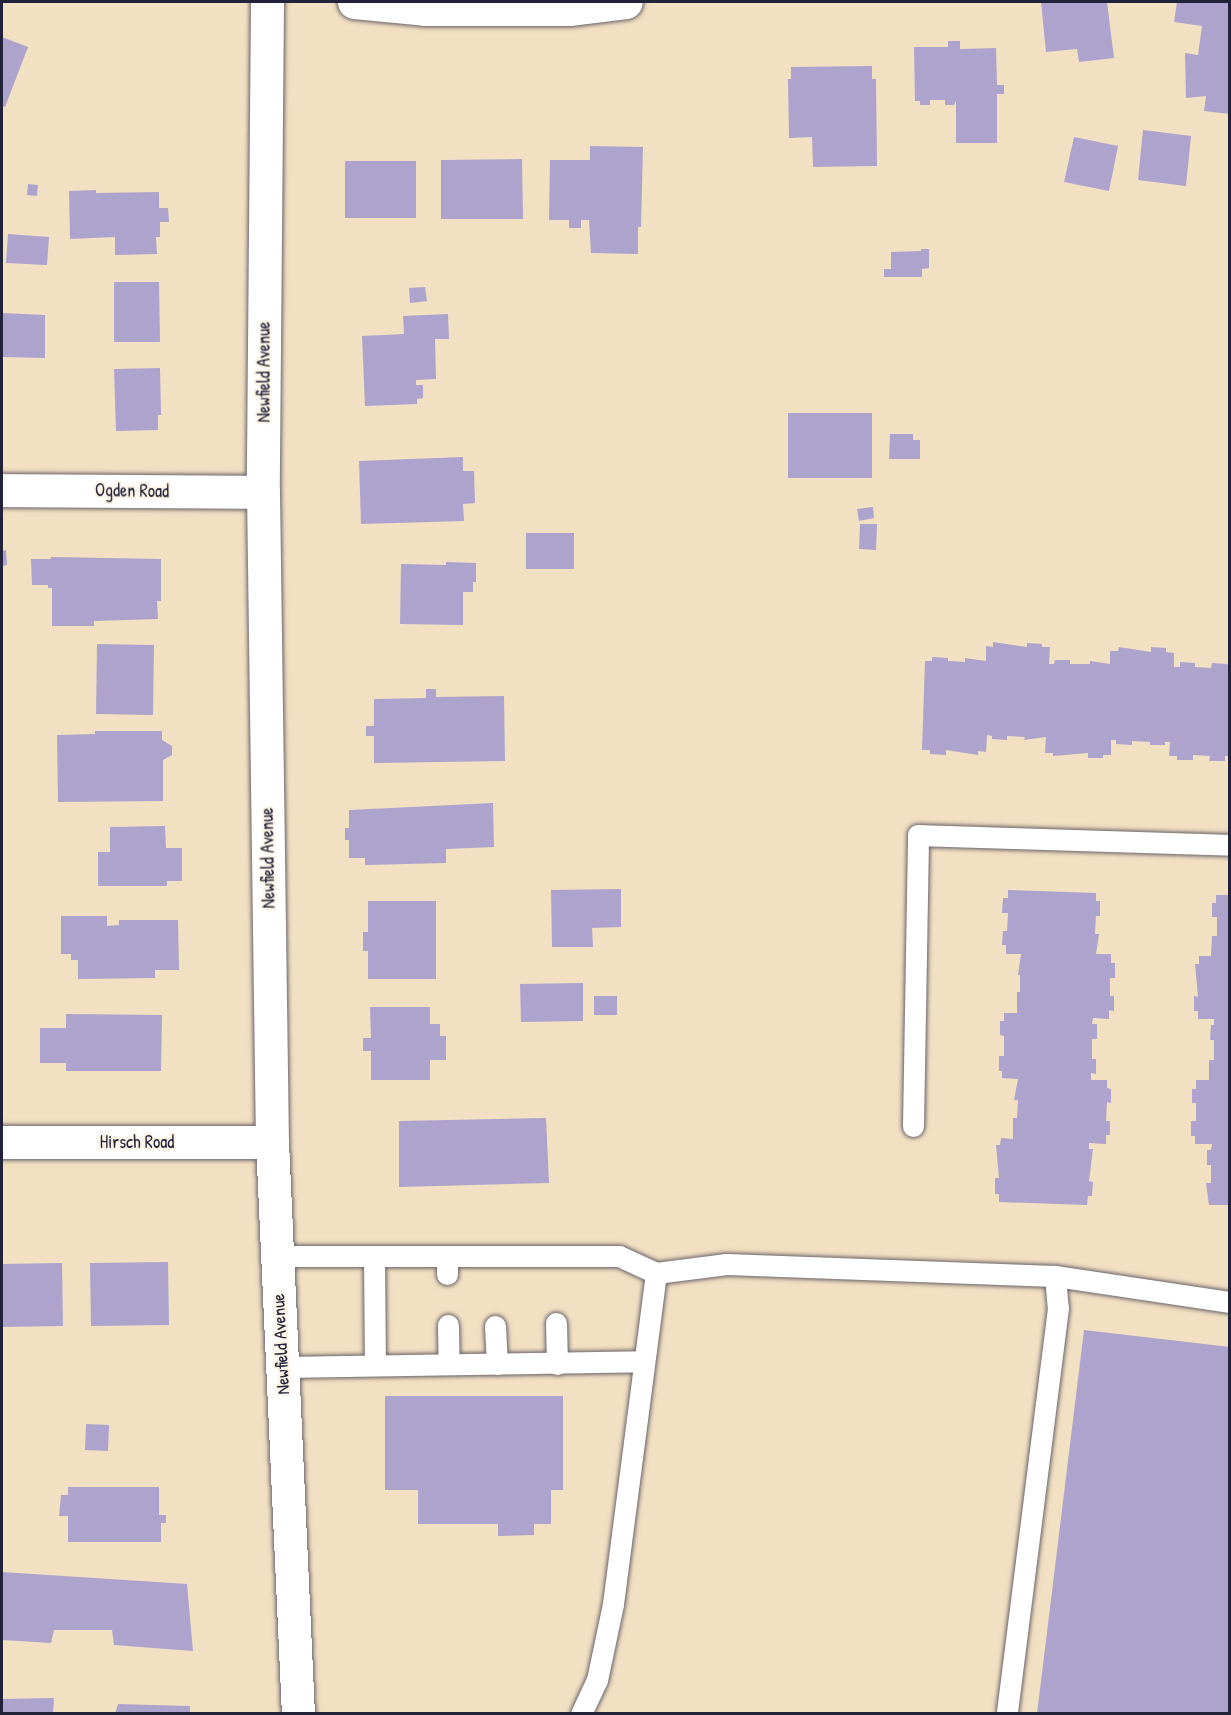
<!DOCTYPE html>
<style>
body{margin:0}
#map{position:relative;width:1231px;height:1715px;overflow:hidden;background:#f2e0c2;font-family:"Patrick Hand",sans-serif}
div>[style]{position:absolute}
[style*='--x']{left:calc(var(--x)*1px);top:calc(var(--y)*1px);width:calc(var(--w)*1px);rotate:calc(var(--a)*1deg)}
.building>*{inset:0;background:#ada3cd}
.roads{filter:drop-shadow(0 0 2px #6b646a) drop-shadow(0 0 2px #6b646a)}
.lane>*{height:21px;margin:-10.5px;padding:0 10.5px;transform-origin:10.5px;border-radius:10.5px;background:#fff}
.street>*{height:33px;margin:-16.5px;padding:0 16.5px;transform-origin:16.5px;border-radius:16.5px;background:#fff}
.secondary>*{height:33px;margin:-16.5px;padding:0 16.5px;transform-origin:16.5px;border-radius:16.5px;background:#fff}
span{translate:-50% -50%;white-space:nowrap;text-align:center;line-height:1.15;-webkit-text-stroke:4.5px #fcf5e5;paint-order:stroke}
.street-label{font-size:18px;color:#22223b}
.frame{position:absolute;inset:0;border:3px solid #22223b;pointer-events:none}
</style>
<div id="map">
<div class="building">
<div style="clip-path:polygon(1041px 2px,1107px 2px,1114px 58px,1079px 62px,1077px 49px,1046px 52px)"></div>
<div style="clip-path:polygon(1177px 2px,1230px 2px,1230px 114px,1204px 111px,1206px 96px,1186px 98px,1185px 53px,1198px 55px,1202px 26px,1174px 22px)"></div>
<div style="clip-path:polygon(2px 37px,28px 47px,5px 107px,2px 106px)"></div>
<div style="clip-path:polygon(948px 41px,960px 41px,960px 49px,996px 48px,997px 85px,1004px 85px,1004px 94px,997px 94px,997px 143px,956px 143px,956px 101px,954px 105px,945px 105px,945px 100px,930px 100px,930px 105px,920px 105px,920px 101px,915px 101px,914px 47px,948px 47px)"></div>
<div style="clip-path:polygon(872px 66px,872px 79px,876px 79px,877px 166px,813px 167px,812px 137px,789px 138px,788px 79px,791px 79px,791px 67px)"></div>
<div style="clip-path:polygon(1143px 130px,1191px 136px,1186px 186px,1138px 180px)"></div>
<div style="clip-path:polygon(1074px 137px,1118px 146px,1109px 191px,1064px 182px)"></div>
<div style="clip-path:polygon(590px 146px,643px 147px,641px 227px,638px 227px,638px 254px,591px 253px,589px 220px,581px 220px,581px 228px,569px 228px,569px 220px,549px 220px,550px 160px,590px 160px)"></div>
<div style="clip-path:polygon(522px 159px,523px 219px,441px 219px,441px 160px)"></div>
<div style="clip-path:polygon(345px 161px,416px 161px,416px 218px,345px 218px)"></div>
<div style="clip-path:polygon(28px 184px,38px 185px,37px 196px,27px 195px)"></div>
<div style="clip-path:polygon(96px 190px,96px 193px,159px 192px,159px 208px,168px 208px,169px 222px,160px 222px,160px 237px,156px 237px,157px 254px,115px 255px,115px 237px,70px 239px,69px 191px)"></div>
<div style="clip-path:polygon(8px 234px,49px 237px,47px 265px,6px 263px)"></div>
<div style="clip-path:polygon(921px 249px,929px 249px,929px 268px,922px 269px,922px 277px,884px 277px,884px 269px,891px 269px,891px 252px,921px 251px)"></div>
<div style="clip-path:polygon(114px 282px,159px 282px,160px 342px,114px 342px)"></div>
<div style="clip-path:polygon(425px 287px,427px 301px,410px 303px,409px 288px)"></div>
<div style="clip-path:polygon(2px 313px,45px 315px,45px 358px,2px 357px)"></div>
<div style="clip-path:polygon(448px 314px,449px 339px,435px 339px,436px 379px,416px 380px,416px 385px,423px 385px,423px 398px,417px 399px,417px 404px,365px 406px,362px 336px,404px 334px,403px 316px)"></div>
<div style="clip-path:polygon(160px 368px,161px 415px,158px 415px,158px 430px,116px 431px,114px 369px)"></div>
<div style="clip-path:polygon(788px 413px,872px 413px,872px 478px,788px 478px)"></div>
<div style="clip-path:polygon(890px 434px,913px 434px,913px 440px,920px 440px,920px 459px,889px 459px)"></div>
<div style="clip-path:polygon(463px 457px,463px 471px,474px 471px,475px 503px,463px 504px,464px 521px,361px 524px,359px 461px)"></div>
<div style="clip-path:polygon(873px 507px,874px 518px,859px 521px,857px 509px)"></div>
<div style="clip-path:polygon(860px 524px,877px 524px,876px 550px,859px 549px)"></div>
<div style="clip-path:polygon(526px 533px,574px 533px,574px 569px,526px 569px)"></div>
<div style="clip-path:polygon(6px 550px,7px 565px,2px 566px,2px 551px)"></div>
<div style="clip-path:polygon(51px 557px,161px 559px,161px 601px,157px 601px,158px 619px,94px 621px,94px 626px,52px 626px,52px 588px,48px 588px,48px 585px,32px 585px,31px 559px,51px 559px)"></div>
<div style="clip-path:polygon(446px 562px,476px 563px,476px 582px,473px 582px,473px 592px,463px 592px,463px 625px,400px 624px,401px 564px,446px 565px)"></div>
<div style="clip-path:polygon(993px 642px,1027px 647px,1027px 643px,1042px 644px,1042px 647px,1050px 647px,1049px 664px,1054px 664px,1055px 660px,1070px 660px,1070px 664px,1090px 664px,1090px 661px,1110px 664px,1110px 651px,1118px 651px,1119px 647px,1151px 652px,1151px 647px,1166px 648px,1166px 652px,1174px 653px,1174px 667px,1180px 667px,1180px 662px,1195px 663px,1195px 667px,1211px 668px,1212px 663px,1227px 664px,1230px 668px,1230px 756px,1225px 756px,1225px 761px,1209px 761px,1210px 756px,1193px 755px,1193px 760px,1177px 760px,1177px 756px,1169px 756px,1170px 742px,1165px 742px,1165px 745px,1150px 745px,1150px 742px,1132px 741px,1132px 745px,1116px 744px,1116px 740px,1111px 740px,1111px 755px,1103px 755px,1103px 758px,1088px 758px,1088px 753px,1053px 756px,1053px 753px,1045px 753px,1046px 737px,1024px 740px,1025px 737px,1007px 736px,1007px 740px,992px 739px,992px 736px,987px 735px,986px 752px,978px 751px,978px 755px,946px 750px,946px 755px,930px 754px,930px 750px,922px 750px,925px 661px,932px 661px,932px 657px,948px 658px,948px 661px,965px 662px,965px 658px,986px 661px,986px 646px,993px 647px)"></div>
<div style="clip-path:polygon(97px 644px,154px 645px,153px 715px,96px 714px)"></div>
<div style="clip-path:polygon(426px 689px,436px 689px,436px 697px,504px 696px,505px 761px,374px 763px,374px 736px,366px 736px,366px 726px,374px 726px,374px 699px,426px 698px)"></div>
<div style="clip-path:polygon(95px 731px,162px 731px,162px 740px,172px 746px,172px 755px,163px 760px,163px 801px,58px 802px,57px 735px,95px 734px)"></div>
<div style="clip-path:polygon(493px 803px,494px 847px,446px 849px,446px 863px,365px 865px,365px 858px,349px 858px,349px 840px,345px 840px,345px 828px,349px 828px,349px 810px)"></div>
<div style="clip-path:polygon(165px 826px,166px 848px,182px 848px,182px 881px,167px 881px,167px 886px,98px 886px,98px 852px,110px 852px,110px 827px)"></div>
<div style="clip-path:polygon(621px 889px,621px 927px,592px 928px,593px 947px,552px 947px,551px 890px)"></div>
<div style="clip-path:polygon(1008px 890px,1096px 893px,1096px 901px,1100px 901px,1100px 916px,1096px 916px,1095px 934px,1099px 934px,1096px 954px,1111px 954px,1111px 963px,1115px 963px,1115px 978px,1110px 978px,1110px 996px,1114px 996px,1114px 1011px,1109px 1010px,1109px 1019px,1093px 1018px,1092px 1024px,1097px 1024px,1097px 1039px,1092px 1039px,1092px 1059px,1096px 1059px,1096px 1074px,1091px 1073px,1091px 1080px,1107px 1080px,1107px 1088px,1111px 1089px,1111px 1103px,1107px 1102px,1106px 1121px,1110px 1121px,1110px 1135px,1106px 1135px,1106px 1144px,1089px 1143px,1089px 1149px,1093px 1149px,1089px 1181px,1093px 1182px,1092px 1196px,1088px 1196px,1087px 1205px,999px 1202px,999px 1194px,995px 1194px,995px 1178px,999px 1178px,996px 1145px,1000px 1145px,1001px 1138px,1013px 1139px,1013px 1118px,1017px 1118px,1018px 1100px,1014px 1100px,1018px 1079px,1002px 1078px,1002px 1071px,999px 1071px,999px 1056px,1004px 1056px,1004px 1036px,1000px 1035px,1000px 1021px,1004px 1021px,1004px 1013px,1017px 1013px,1017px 992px,1020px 992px,1020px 975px,1018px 975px,1021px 954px,1006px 954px,1006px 945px,1002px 945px,1003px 931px,1007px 931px,1008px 913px,1002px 913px,1003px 898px,1008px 898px)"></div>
<div style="clip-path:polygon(1216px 895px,1230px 895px,1230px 1205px,1209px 1205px,1206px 1183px,1211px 1183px,1211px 1165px,1207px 1165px,1207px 1150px,1211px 1150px,1212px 1144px,1195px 1144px,1195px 1136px,1191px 1136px,1191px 1121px,1196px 1121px,1196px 1103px,1192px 1103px,1192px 1089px,1196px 1089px,1196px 1080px,1209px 1080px,1209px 1060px,1214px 1060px,1214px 1040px,1210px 1040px,1211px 1025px,1214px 1025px,1214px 1019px,1198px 1019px,1198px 1011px,1194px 1011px,1194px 996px,1198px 997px,1195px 964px,1199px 964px,1199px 956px,1211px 956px,1212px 936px,1217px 936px,1217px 917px,1212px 917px,1212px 903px,1216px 903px)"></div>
<div style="clip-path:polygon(368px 901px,436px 901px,436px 979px,368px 979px,368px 951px,363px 951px,363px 932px,368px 932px)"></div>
<div style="clip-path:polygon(61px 916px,107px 916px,107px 926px,119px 925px,119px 920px,178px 920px,179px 970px,155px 970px,155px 978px,78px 979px,78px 960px,71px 960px,71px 954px,61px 954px)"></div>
<div style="clip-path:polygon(583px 983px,583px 1021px,521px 1022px,520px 984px)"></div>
<div style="clip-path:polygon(594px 996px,617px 996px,617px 1015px,594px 1015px)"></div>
<div style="clip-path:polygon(370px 1007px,430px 1007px,430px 1024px,440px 1024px,440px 1036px,446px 1036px,446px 1060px,430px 1060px,430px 1080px,371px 1080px,371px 1051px,363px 1051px,363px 1038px,371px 1038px)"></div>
<div style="clip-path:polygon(66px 1014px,162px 1015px,161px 1071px,66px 1071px,66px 1063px,40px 1063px,40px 1028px,66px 1028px)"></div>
<div style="clip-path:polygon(546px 1118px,549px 1183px,399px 1187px,399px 1121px)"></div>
<div style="clip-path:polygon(168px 1262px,169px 1325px,91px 1326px,90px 1263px)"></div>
<div style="clip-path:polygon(62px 1263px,63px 1326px,2px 1327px,2px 1264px)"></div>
<div style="clip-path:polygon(1084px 1330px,1230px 1347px,1230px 1714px,1037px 1714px)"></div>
<div style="clip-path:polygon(385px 1396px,563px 1396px,563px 1490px,551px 1490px,551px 1524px,534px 1524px,534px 1535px,498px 1536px,498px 1524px,418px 1524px,418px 1490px,385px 1490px)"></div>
<div style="clip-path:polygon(86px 1424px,109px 1425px,108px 1451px,85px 1450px)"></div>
<div style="clip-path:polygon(68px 1487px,159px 1487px,159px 1515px,166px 1515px,166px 1523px,161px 1523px,161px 1542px,68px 1542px,68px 1516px,59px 1516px,61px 1495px,68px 1495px)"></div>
<div style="clip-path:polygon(2px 1572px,187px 1584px,193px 1651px,114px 1645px,112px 1630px,54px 1630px,51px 1643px,2px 1640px)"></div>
<div style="clip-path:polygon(54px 1698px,53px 1714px,2px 1714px,2px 1699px)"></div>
<div style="clip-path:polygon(118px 1704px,190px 1706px,190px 1714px,115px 1714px)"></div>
</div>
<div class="roads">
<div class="lane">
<div style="--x:913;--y:1126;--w:291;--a:-89"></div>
<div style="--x:918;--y:835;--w:312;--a:1.8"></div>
<div style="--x:277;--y:1256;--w:342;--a:0"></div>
<div style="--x:619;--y:1256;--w:41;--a:24.7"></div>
<div style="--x:374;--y:1256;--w:109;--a:89.5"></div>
<div style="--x:447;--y:1256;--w:18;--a:90"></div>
<div style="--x:1055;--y:1276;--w:177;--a:8.5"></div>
<div style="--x:556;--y:1323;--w:41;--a:88.6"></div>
<div style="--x:448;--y:1325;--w:39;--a:89"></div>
<div style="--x:495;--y:1326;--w:38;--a:87"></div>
<div style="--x:282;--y:1367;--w:362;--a:-0.9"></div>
<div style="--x:581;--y:1714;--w:38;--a:-65"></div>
<div style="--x:597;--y:1680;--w:78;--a:-78.1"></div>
<div style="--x:613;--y:1604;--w:334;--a:-82.6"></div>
<div style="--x:656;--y:1273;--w:71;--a:-7.3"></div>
<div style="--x:726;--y:1264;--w:329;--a:2.1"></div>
<div style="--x:1055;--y:1276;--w:32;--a:85"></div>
<div style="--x:1058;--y:1308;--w:409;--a:97.2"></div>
</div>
<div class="street">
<div style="--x:354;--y:2;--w:71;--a:5.6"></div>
<div style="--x:425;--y:9;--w:144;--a:0"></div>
<div style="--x:569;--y:9;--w:57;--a:-7"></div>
<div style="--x:2;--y:490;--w:261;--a:0.4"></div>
<div style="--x:2;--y:1142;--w:270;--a:0"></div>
</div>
<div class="secondary">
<div style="--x:267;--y:2;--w:490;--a:90.5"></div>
<div style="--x:263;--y:492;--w:650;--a:89.21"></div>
<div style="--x:272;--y:1142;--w:573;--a:87.4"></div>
</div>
</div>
<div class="street-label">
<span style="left:264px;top:372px;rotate:-90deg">Newfield Avenue</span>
<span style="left:132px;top:491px;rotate:1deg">Ogden Road</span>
<span style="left:268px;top:858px;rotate:-91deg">Newfield Avenue</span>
<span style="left:137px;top:1142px">Hirsch Road</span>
<span style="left:281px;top:1344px;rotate:-93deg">Newfield Avenue</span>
</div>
<div class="frame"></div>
</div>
